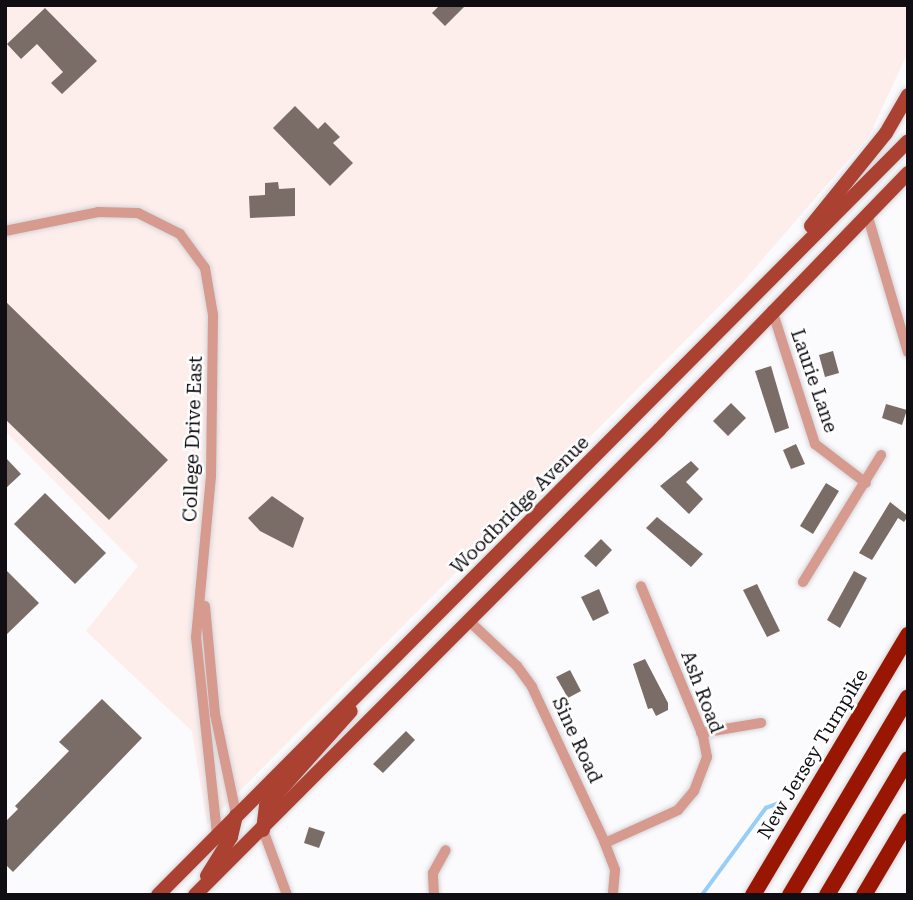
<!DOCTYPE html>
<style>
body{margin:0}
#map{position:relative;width:913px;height:900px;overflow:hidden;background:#fbfafd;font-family:"Roboto Serif",serif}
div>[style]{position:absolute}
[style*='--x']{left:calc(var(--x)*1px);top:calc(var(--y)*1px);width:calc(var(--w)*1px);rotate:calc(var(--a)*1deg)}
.education>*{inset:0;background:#fdedeb}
.stream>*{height:3.5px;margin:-1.75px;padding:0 1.75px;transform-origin:1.75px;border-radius:1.75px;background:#96cefa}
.building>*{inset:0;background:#7a6c66}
.roads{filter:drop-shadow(0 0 2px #d5d4d8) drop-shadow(0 0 2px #d5d4d8)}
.minor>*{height:10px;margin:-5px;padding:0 5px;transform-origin:5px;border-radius:5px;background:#d69a8e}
.major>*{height:14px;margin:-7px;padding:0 7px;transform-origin:7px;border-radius:7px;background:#ab4231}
.highway>*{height:16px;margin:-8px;padding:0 8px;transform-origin:8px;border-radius:8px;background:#991602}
span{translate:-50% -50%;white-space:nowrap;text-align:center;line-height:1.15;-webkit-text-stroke:5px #fff;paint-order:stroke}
.street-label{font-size:19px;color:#100e13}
.frame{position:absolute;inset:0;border:7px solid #100e13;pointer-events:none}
</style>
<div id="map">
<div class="education">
<div style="clip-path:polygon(5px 5px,908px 5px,908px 52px,869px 136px,741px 284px,207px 824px,192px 731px,86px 631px,138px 566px,5px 431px)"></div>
</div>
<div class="stream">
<div style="--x:702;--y:895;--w:108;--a:-53.7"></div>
<div style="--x:766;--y:808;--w:14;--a:-21"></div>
</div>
<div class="building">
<div style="clip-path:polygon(440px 5px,466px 5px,445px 26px,432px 13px)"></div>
<div style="clip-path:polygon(45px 8px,97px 61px,62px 94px,51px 83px,63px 72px,37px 44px,21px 59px,7px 44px)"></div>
<div style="clip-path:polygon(295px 106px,318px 129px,325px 122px,340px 137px,333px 143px,353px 163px,330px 186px,273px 128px)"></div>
<div style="clip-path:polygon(278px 182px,279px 189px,295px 188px,295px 216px,250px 218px,249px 196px,265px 195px,265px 183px)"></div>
<div style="clip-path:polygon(5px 301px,168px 460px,109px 520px,5px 419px)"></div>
<div style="clip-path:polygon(833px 351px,839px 373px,825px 377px,819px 355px)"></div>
<div style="clip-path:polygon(771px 366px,789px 428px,775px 433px,755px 371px)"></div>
<div style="clip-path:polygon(731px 403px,746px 418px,728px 436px,713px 421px)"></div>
<div style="clip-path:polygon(886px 404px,907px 410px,902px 425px,882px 418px)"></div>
<div style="clip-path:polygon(796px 444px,805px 464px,791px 469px,783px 450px)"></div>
<div style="clip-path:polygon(5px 457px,21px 474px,5px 489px)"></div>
<div style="clip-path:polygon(691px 461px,699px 469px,686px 482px,703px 499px,689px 514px,660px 486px)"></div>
<div style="clip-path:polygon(826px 483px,839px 491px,813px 534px,800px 526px)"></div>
<div style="clip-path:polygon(45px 493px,106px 553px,75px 584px,14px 524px)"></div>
<div style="clip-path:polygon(272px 496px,304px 518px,293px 548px,260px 531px,248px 518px)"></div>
<div style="clip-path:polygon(890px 502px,908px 516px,904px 522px,898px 518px,872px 560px,859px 553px)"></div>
<div style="clip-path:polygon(657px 517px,703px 554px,691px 567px,646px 528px)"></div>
<div style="clip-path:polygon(601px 539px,612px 550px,596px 567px,584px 556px)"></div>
<div style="clip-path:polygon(5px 569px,39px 603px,5px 636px)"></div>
<div style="clip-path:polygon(854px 571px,867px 578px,840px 628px,827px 620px)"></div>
<div style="clip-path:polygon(757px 584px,780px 631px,767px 637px,743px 590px)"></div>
<div style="clip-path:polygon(599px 589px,609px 613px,593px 621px,581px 597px)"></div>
<div style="clip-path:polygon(645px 659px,668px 703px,668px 710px,656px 716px,652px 708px,648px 709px,633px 664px)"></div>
<div style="clip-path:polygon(570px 670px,581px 691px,568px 698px,556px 677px)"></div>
<div style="clip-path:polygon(102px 699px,142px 738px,13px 872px,5px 864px,5px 822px,18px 809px,15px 806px,69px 751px,59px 742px)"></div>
<div style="clip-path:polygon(406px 731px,415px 740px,383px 773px,373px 764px)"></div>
<div style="clip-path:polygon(309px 827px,325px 832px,319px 848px,304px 843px)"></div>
</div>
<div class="roads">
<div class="minor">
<div style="--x:867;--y:214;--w:144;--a:73.5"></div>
<div style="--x:5;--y:231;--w:95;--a:-11.5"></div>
<div style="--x:98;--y:212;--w:40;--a:1.4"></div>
<div style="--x:138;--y:213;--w:47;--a:26.6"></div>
<div style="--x:180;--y:234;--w:42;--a:53.7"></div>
<div style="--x:205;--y:268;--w:48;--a:80.3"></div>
<div style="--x:213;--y:315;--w:161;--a:90.7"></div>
<div style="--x:211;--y:476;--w:162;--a:95.3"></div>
<div style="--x:196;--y:637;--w:198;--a:83.9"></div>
<div style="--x:772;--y:310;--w:141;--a:72.2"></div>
<div style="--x:815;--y:444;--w:64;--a:37.4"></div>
<div style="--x:803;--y:582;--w:149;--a:-58.4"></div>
<div style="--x:205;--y:606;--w:108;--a:84.7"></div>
<div style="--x:215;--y:714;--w:102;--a:78.1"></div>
<div style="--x:469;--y:621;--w:66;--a:43.2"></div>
<div style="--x:517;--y:666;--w:26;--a:54"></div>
<div style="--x:532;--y:687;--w:170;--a:64.9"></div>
<div style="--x:604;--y:841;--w:31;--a:69"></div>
<div style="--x:615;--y:870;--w:25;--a:95"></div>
<div style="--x:701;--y:733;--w:61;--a:-9.5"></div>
<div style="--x:263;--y:830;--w:69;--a:69.7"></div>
<div style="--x:605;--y:843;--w:80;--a:-24.3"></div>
<div style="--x:678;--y:810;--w:25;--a:-50"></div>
<div style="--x:694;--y:791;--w:36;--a:-69"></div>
<div style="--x:707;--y:757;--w:21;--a:-101"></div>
<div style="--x:703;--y:736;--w:162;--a:-112.5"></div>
<div style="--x:434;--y:895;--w:22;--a:-93"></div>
<div style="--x:433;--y:873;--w:26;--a:-61"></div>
</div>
<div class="major">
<div style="--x:811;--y:226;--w:119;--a:-51.1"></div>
<div style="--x:886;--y:133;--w:44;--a:-59.9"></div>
<div style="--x:263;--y:830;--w:24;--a:-83"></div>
<div style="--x:266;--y:806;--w:127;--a:-48.2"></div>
<div style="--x:207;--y:876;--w:46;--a:-58.4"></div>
<div style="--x:231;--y:837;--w:22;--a:-77"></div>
<div style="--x:158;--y:895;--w:1063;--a:-45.15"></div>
<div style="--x:195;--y:895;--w:657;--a:-45.06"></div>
<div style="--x:659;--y:430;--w:358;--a:-45.9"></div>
</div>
<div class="highway">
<div style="--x:753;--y:895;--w:303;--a:-59.2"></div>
<div style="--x:790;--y:895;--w:230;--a:-59.2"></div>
<div style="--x:827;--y:895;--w:158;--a:-59.2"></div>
<div style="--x:864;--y:895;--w:86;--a:-59.3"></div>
</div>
</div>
<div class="street-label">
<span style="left:814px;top:381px;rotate:71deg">Laurie Lane</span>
<span style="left:193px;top:439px;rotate:-88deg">College Drive East</span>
<span style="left:520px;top:505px;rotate:-45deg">Woodbridge Avenue</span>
<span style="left:702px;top:692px;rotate:69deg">Ash Road</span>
<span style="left:577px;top:740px;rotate:65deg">Sine Road</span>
<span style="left:813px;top:754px;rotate:-59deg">New Jersey Turnpike</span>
</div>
<div class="frame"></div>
</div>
